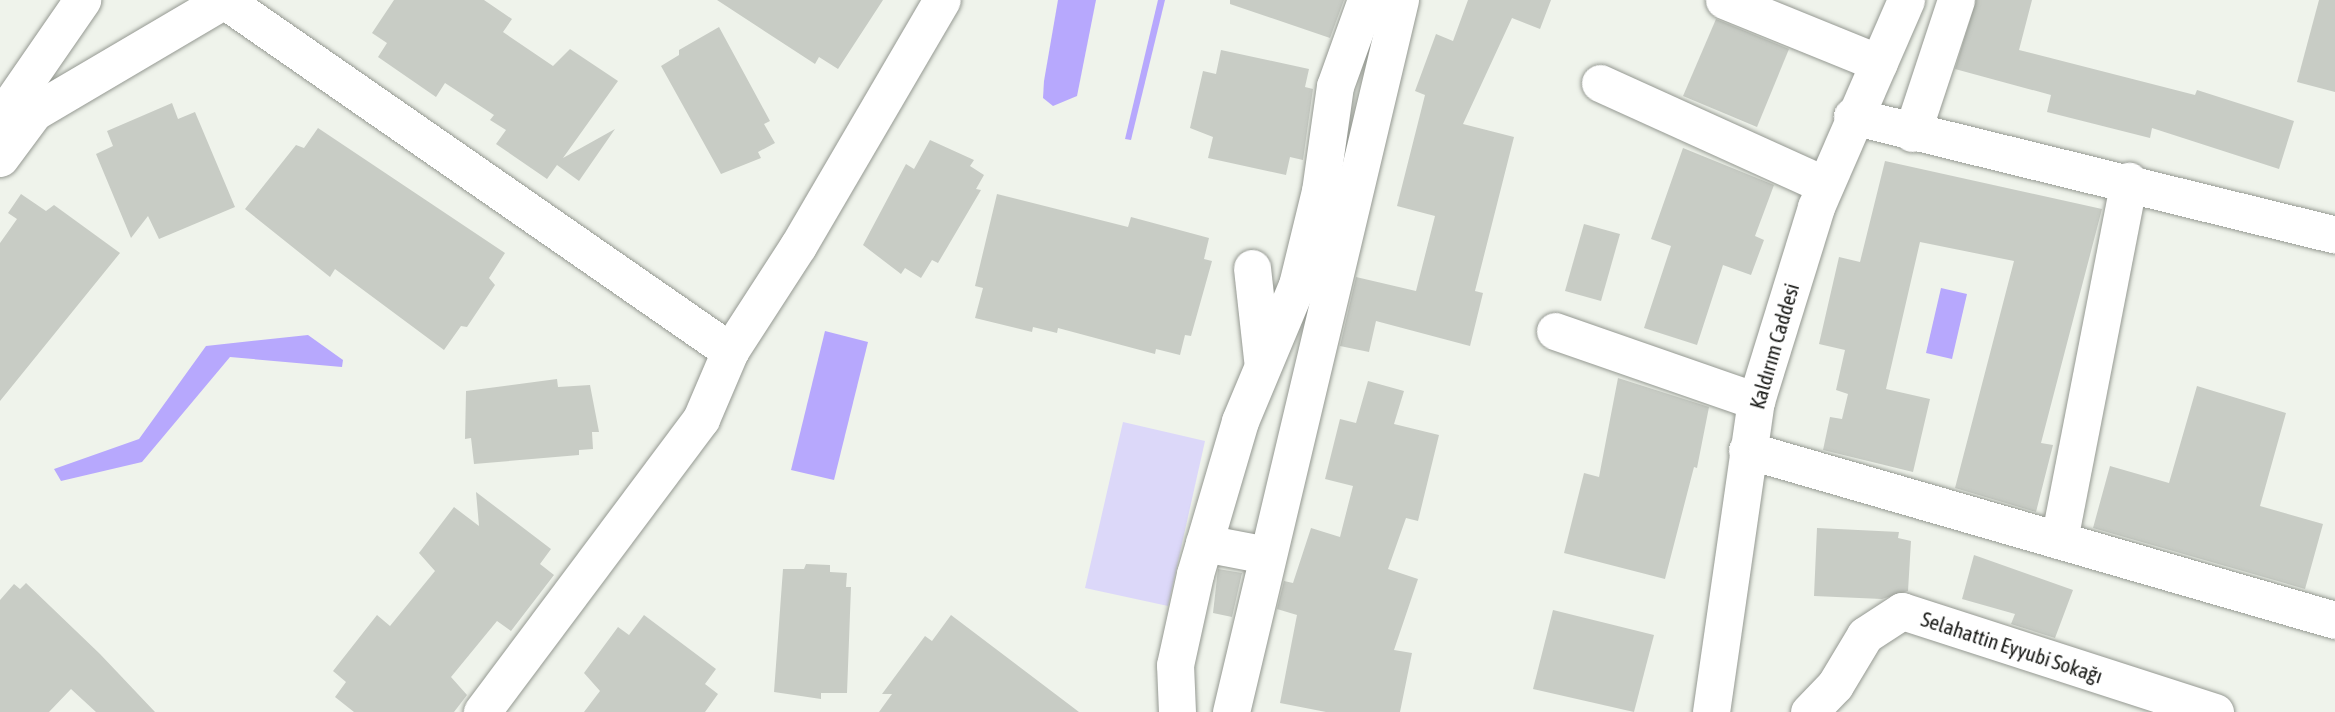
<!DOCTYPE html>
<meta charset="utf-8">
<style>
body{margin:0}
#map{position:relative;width:2335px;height:712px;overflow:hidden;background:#eff3eb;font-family:"Asap Condensed",sans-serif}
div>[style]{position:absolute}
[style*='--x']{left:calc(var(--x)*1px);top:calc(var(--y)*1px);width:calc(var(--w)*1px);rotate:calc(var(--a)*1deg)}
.green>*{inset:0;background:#dcd8f9}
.water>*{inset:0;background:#b7a8fd}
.building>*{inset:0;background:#c8ccc5}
.roads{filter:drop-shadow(0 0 2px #959992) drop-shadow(0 0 2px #959992)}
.minor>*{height:37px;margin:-18.5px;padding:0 18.5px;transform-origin:18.5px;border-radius:18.5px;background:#fff}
span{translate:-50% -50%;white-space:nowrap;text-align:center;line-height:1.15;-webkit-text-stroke:5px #fff;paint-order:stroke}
.street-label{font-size:21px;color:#191a17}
</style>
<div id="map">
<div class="green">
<div style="clip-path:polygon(1123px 422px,1205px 441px,1168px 606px,1085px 588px)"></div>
</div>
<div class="water">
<div style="clip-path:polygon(1058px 0,1096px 0,1077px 96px,1053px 106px,1043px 98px,1044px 81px)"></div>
<div style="clip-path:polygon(1158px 0,1165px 0,1131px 140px,1125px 139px)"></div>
<div style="clip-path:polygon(1941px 288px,1967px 294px,1952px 359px,1926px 353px)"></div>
<div style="clip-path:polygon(825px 331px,868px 342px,834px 480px,791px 470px)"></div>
<div style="clip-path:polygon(308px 335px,343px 360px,342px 367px,230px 357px,142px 462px,61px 481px,54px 469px,139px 439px,206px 346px)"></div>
</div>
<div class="building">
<div style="clip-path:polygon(394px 0,484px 0,512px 19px,503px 32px,553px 66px,570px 49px,618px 81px,563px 158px,615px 129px,579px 181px,557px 165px,547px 179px,496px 144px,506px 130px,490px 120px,494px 115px,445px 83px,436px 97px,378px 57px,387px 43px,372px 33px)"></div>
<div style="clip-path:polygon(717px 0,883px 0,838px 69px,819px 57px,815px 64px)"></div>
<div style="clip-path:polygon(1230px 0,1344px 0,1330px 38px,1230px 4px)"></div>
<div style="clip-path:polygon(1468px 0,1551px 0,1540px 29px,1512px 18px,1463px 124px,1514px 137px,1475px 291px,1483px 293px,1470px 346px,1376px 321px,1369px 352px,1340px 346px,1356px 277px,1416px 291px,1435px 216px,1397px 206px,1425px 95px,1415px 91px,1436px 34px,1453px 41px)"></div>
<div style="clip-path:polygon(1976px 0,2032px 0,2019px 50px,2195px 95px,2197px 90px,2294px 121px,2279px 169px,2152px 128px,2150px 138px,2047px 112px,2051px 95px,1955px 69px)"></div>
<div style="clip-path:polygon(2319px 0,2335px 0,2335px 92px,2297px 82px)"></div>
<div style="clip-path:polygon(1716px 19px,1789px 49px,1757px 127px,1683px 96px)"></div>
<div style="clip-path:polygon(719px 27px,770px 121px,764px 124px,775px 143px,758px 152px,761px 158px,721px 174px,661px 66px,679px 55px,679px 50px)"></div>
<div style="clip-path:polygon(1221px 50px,1309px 69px,1305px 87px,1313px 89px,1303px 160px,1290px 157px,1286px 175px,1208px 158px,1213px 137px,1190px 128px,1203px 71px,1216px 74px)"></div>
<div style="clip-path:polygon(172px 103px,178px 119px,195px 112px,235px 207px,159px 239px,148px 216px,131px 238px,96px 154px,113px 146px,107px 131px)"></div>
<div style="clip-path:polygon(318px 128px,505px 253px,489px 278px,495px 285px,467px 327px,461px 326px,444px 350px,335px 269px,330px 277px,245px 209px,296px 145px,304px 148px)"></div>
<div style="clip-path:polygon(930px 140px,974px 160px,970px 166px,984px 175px,976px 189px,981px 190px,938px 263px,932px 260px,921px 278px,905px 268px,901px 274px,863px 245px,906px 164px,914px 169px)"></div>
<div style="clip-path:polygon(1683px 148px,1774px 185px,1755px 236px,1764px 240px,1751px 275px,1723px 265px,1697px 345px,1644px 328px,1671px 246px,1651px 239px)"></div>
<div style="clip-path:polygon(1885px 161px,2102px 209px,2041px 443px,2053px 445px,2036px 512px,1955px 488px,2014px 261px,1920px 242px,1886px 389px,1930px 399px,1913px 472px,1823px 450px,1830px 417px,1842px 419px,1848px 394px,1836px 390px,1845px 350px,1819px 344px,1839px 257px,1860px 262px)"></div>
<div style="clip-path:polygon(21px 194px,46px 211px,54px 205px,120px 253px,0 401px,0 243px,17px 219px,8px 213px)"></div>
<div style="clip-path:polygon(997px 194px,1128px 227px,1131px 217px,1209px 238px,1204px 259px,1212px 261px,1191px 336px,1185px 335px,1180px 355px,1156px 349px,1155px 354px,1058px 328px,1057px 333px,1033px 327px,1032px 332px,975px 318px,983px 288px,975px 286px)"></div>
<div style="clip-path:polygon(1584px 224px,1620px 234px,1601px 301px,1565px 291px)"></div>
<div style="clip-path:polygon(1618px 378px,1709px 407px,1697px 468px,1694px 467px,1665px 579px,1564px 553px,1584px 473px,1599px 477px)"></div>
<div style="clip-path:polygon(557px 379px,558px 387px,590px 385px,599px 432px,592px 432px,593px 449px,579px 450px,579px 455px,474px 464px,471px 438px,465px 439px,466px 391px)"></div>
<div style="clip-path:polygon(1368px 381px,1404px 391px,1394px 424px,1439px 435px,1418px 521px,1406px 518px,1388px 569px,1418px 579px,1394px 650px,1412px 653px,1400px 712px,1326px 712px,1280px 703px,1297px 615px,1277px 609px,1284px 581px,1293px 583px,1311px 528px,1340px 537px,1353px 486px,1325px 479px,1340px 419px,1356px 423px)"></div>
<div style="clip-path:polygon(2197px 386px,2286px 413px,2260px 506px,2323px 524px,2305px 589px,2093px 528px,2110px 466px,2169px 483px)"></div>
<div style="clip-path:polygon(476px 492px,551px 549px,540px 564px,554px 575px,511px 631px,497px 621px,451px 677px,467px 695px,454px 712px,354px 712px,335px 697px,346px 682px,333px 671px,377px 615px,390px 626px,435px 571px,419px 553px,454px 507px,479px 526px)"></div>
<div style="clip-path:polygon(1817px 528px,1899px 532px,1898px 538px,1911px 541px,1908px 591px,1882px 599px,1814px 596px)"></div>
<div style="clip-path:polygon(1974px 555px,2073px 590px,2055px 638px,2011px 624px,2015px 614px,1962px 599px)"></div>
<div style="clip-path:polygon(806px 564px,830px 565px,830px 572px,847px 573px,846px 587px,851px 587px,847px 693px,821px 693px,821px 699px,774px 692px,783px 569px,804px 569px)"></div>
<div style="clip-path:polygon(1218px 569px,1242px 573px,1232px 617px,1213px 613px)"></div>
<div style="clip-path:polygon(26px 583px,100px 654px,155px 712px,96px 712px,71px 689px,49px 712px,0 712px,0 600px,14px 584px,20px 589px)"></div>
<div style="clip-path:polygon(1553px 610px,1654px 635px,1634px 712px,1533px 689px)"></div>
<div style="clip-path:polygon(644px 615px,716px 669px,705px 684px,718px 694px,705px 712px,584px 712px,600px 691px,584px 673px,618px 627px,629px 635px)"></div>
<div style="clip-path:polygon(951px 615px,1079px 712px,879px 712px,892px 694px,882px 694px,925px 636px,932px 641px)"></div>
</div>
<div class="roads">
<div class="minor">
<div style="--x:224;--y:0;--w:616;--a:34.75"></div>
<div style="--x:730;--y:351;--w:74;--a:113.1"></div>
<div style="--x:701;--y:419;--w:366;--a:126.8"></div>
<div style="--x:1724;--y:0;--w:167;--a:22.1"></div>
<div style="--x:1600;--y:83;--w:247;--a:24.4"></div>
<div style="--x:1852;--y:116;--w:497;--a:13.8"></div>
<div style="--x:0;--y:119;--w:145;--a:-55.4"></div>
<div style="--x:1912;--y:133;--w:140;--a:-71.7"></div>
<div style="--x:0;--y:158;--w:57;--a:-53.5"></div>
<div style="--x:34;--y:112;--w:221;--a:-30.5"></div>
<div style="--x:1252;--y:268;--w:92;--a:83.7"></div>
<div style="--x:1555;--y:331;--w:213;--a:19.2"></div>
<div style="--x:730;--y:351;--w:125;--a:-57.1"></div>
<div style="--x:798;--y:246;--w:285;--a:-59.7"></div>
<div style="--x:1747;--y:450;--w:612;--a:16.13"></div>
<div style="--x:2059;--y:540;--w:366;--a:-79"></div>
<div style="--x:1204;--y:543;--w:64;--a:10.8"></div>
<div style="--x:1177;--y:712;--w:47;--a:-92.4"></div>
<div style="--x:1175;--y:665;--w:93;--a:-77.6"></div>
<div style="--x:1195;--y:574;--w:159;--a:-73.6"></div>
<div style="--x:1240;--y:421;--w:147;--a:-67.3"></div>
<div style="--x:1297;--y:285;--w:97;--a:-76.3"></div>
<div style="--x:1320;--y:191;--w:106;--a:-81.9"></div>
<div style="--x:1335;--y:86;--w:91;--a:-70.2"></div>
<div style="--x:1231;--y:712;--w:732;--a:-76.65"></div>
<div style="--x:1711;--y:712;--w:314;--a:-81.8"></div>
<div style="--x:1756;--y:401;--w:203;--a:-72.8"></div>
<div style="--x:1816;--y:207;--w:226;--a:-66.5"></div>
<div style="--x:1809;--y:712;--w:37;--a:-46"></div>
<div style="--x:1835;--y:685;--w:58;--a:-59"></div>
<div style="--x:1865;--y:635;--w:44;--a:-33"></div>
<div style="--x:1902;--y:611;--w:329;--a:17.9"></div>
</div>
</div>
<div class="street-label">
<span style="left:1774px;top:346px;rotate:-74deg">Kaldırım Caddesi</span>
<span style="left:2012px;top:647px;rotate:18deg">Selahattin Eyyubi Sokağı</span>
</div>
</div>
